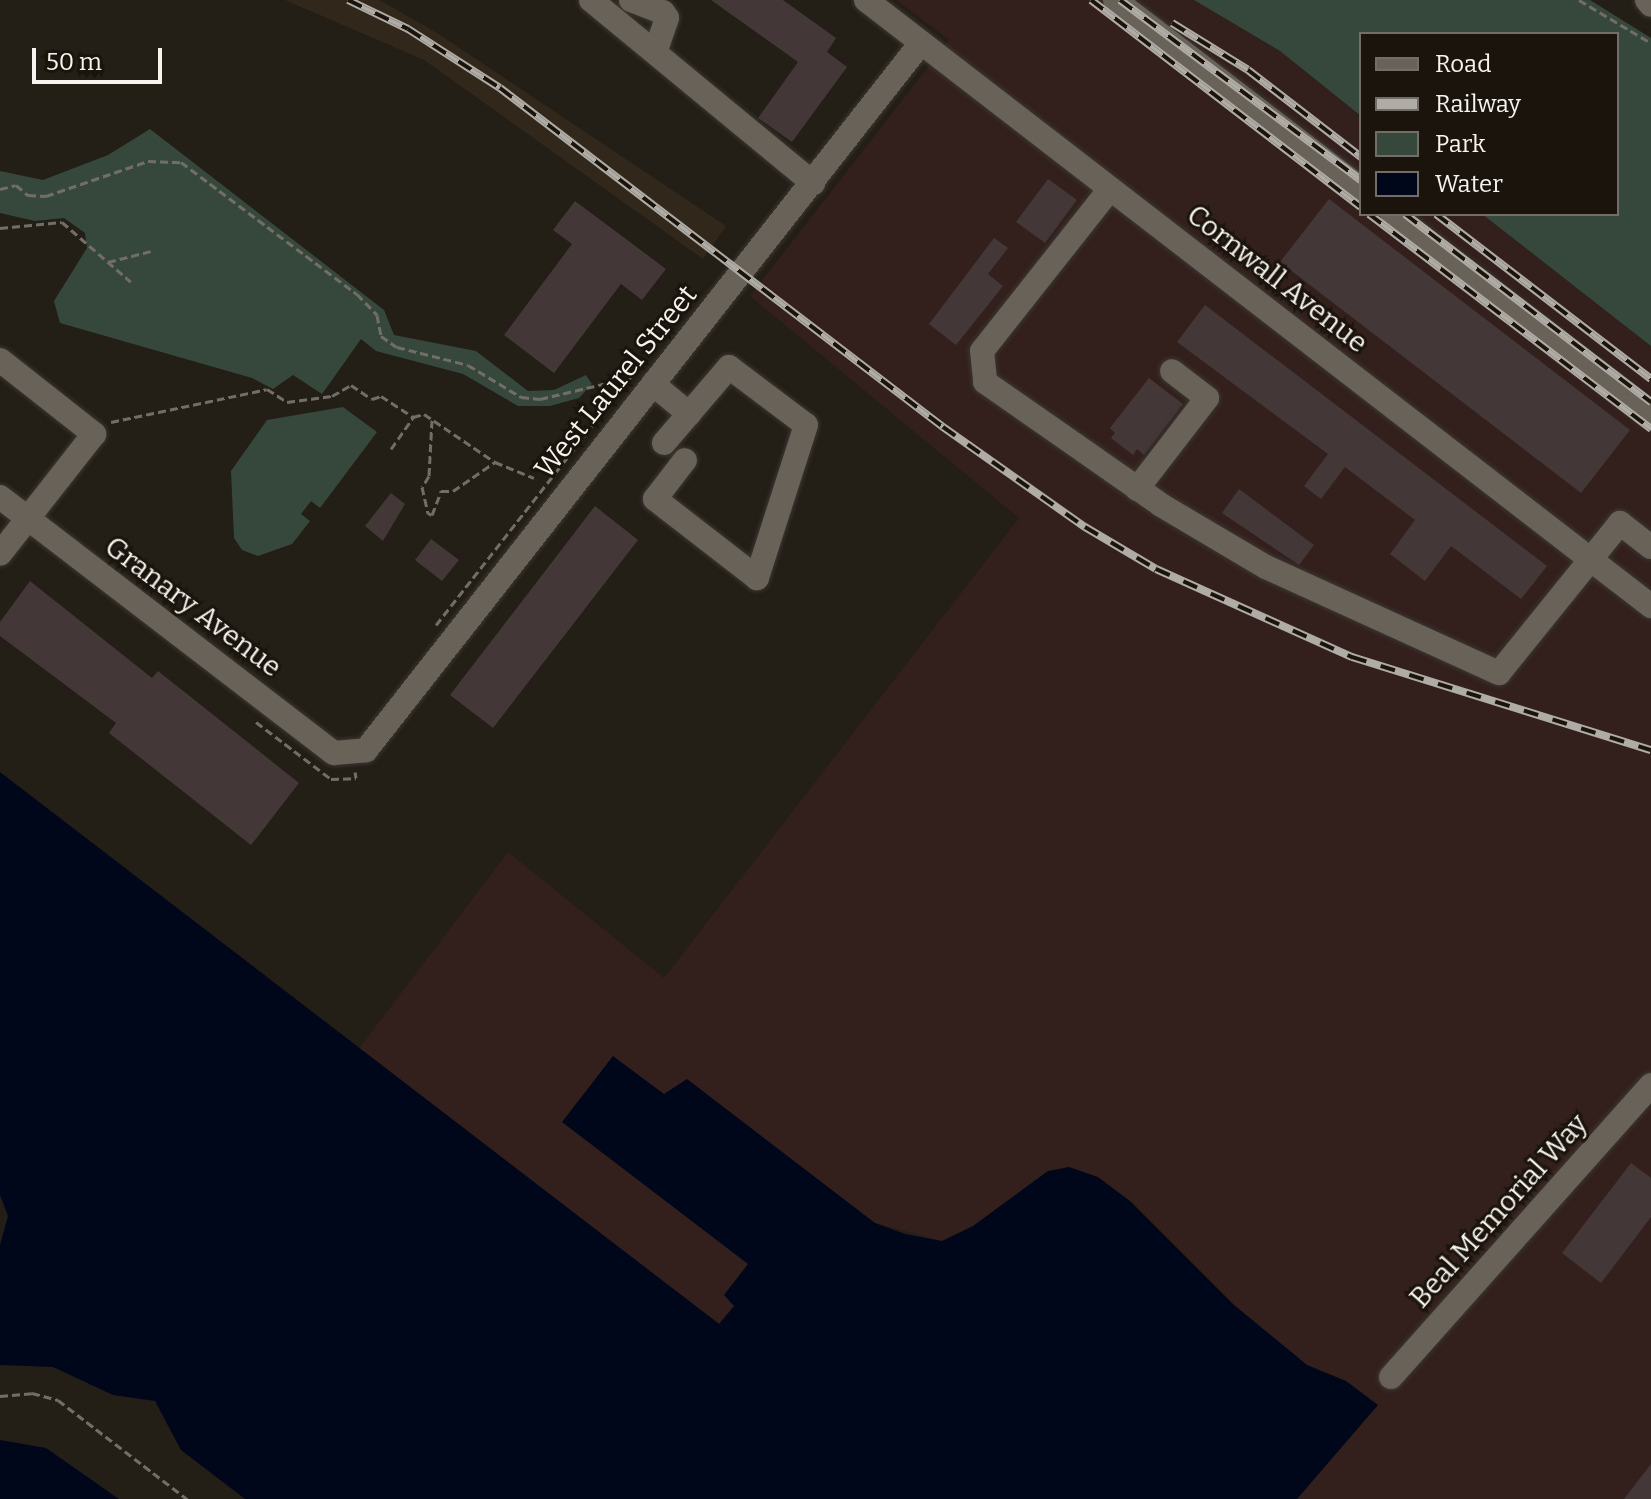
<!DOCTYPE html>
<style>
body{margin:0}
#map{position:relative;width:1651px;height:1499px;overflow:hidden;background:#231e16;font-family:Bitter,serif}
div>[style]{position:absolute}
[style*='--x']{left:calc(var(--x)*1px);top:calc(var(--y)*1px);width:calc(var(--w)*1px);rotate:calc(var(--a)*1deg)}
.built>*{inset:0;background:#31271b}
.industrial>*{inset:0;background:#33201d}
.green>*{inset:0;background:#36483c}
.water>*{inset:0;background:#01071b}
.building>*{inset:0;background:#433837}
.path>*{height:3px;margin-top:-1.5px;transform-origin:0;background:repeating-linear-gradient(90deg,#726d66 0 8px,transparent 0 12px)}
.roads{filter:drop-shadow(0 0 2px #3b3732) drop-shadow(0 0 2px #3b3732)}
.minor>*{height:24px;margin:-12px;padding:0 12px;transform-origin:12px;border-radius:12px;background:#696259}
.rail>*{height:8px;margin-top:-4px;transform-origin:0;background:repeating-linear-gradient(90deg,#1a140d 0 15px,#afaba5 0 30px);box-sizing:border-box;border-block:2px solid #afaba5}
span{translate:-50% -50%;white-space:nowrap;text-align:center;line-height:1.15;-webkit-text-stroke:6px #1a140d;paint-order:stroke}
.street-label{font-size:28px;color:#f7f3ee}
.legend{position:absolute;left:1359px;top:32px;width:260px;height:184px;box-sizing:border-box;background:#1a140d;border:2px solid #726d67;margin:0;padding:10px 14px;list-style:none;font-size:24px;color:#f7f3ee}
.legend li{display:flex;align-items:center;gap:16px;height:40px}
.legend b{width:40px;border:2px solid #726d67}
.scale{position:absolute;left:32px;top:48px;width:130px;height:36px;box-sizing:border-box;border:4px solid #f7f3ee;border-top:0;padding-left:10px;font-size:24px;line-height:28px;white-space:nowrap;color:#f7f3ee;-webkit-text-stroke:6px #1a140d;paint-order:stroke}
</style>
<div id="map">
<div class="built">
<div style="clip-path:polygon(285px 0,379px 0,434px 31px,726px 226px,703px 259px,424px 60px)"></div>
</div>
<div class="industrial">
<div style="clip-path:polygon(896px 0,1194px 0,1280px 51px,1361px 116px,1361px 214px,1482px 214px,1651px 346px,1651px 1499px,1297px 1499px,1377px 1405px,1346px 1381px,1307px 1365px,1234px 1305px,1130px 1201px,1048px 1171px,973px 1226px,942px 1241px,875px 1223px,664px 1095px,563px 1122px,749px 1264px,724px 1295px,735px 1306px,720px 1324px,358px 1050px,508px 852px,664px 978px,1019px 518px,750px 296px,949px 40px)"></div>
</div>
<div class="green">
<div style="clip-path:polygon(1194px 0,1590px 0,1651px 38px,1651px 346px,1482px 214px,1617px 214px,1617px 34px,1361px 34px,1361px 116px,1280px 51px)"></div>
<div style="clip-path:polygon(150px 129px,384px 310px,394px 335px,476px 351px,528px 391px,554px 390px,586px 375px,592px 384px,579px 398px,550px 406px,518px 406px,463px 374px,376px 351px,361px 339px,322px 394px,293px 375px,273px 389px,252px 378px,60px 323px,54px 301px,87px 248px,85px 233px,64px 218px,35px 221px,0 213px,0 171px,43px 180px,108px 155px)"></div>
<div style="clip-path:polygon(343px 407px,377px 432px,320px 508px,311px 501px,301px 514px,310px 521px,292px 544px,258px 556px,242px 550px,234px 538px,231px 471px,267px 420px)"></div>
</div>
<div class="water">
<div style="clip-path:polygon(0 772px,719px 1324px,734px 1306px,724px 1295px,748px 1264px,562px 1122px,613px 1056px,664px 1094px,687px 1079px,875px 1223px,905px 1234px,942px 1241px,973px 1226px,1048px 1171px,1069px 1167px,1098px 1177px,1130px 1201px,1234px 1305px,1307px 1365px,1346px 1381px,1378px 1405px,1297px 1499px,245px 1499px,181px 1450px,155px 1401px,113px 1395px,53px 1367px,0 1365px,0 1245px,8px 1216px,0 1195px)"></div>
<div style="clip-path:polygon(0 1440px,46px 1448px,119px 1499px,0 1499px)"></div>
</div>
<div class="building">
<div style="clip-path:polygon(711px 0,783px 0,836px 38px,827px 52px,847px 67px,792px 142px,758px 118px,798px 62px)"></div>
<div style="clip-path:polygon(1048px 179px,1077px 200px,1045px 243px,1016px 222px)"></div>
<div style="clip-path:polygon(1329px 199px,1630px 430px,1581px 493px,1280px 262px)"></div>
<div style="clip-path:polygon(575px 201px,666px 269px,642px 300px,621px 284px,554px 373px,504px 335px,572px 244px,553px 230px)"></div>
<div style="clip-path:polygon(994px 238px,1008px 248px,988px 274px,1003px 286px,956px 345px,929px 324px)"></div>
<div style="clip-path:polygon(1205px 305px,1547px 566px,1521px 599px,1451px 546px,1425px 581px,1390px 554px,1415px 520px,1345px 467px,1321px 499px,1304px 486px,1328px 454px,1177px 342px)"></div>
<div style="clip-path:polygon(1149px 378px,1183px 404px,1144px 455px,1137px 449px,1133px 455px,1111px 438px,1115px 433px,1110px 428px)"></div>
<div style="clip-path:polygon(1239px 489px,1314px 545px,1299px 565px,1222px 513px)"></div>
<div style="clip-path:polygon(391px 493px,405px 504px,383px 541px,365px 526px)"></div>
<div style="clip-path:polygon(595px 506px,638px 540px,493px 728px,450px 695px)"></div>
<div style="clip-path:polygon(431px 539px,459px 560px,442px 581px,415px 560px)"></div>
<div style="clip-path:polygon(30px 581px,152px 678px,158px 671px,299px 783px,251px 845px,109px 733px,116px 723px,0 636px,0 622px)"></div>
<div style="clip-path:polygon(1631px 1163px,1651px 1178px,1651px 1217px,1601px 1283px,1562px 1253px)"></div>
<div style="clip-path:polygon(1651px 1464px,1651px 1499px,1624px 1499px)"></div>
</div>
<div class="path">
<div style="--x:1579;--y:0;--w:84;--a:30.8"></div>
<div style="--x:0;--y:189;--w:16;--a:-14"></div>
<div style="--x:16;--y:185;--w:16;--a:40"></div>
<div style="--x:28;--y:195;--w:18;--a:3"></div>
<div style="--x:46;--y:196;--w:108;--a:-18.9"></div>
<div style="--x:148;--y:161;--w:33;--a:2"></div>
<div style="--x:181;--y:162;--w:220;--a:36.9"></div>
<div style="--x:357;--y:294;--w:29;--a:46"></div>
<div style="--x:377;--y:315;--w:21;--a:79"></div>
<div style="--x:381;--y:336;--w:19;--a:35"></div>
<div style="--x:397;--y:347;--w:73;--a:14.2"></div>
<div style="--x:468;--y:365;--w:62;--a:31.1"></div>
<div style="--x:521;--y:397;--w:19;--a:6"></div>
<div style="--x:540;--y:399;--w:69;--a:-13.4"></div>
<div style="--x:607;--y:383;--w:14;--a:21"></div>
<div style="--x:0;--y:228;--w:62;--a:-5.5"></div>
<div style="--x:62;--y:222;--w:91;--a:41"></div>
<div style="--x:108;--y:262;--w:44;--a:-14.3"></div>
<div style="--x:432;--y:420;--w:56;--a:93.1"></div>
<div style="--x:429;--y:476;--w:13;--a:122"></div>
<div style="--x:422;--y:487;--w:27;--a:77"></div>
<div style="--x:428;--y:513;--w:4;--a:27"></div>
<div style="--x:432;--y:515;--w:26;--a:-69"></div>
<div style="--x:441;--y:491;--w:12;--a:0"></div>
<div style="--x:453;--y:491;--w:51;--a:-34.6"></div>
<div style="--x:111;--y:422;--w:159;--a:-11.9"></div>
<div style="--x:267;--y:389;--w:24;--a:33"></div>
<div style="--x:287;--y:402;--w:45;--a:-7.6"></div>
<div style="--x:332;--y:396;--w:22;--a:-30"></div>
<div style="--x:351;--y:385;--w:25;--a:34"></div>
<div style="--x:372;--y:399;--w:9;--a:-18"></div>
<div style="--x:381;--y:396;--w:38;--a:33"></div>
<div style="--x:413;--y:417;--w:11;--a:-15"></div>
<div style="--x:424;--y:414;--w:86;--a:34.1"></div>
<div style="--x:495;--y:462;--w:42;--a:22.3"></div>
<div style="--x:391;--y:449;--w:39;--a:-55"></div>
<div style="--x:436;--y:625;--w:324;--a:-51.9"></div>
<div style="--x:256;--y:722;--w:94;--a:37.2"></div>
<div style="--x:331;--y:779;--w:25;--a:-2"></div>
<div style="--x:356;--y:778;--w:6;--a:-99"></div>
<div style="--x:0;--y:1396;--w:32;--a:-5"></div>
<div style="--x:32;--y:1393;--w:27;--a:15"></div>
<div style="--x:58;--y:1400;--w:163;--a:37.5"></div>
</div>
<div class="roads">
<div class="minor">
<div style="--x:591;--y:0;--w:288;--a:39.5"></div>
<div style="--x:631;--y:0;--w:34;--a:21"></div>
<div style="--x:663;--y:12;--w:7;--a:56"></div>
<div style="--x:667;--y:18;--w:34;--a:109"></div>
<div style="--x:866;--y:0;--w:992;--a:37.67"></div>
<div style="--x:1115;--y:0;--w:310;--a:37.5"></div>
<div style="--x:1647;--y:0;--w:6;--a:51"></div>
<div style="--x:1110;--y:189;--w:206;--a:128.3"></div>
<div style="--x:982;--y:351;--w:31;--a:84"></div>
<div style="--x:985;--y:382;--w:215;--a:34.9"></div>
<div style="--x:1161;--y:505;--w:122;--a:30.6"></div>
<div style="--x:1266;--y:567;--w:256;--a:24.5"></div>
<div style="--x:1499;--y:673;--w:193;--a:-51.1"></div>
<div style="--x:1620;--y:523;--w:39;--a:38"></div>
<div style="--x:1392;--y:214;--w:328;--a:38"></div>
<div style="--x:0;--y:360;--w:120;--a:38.2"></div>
<div style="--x:94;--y:434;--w:152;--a:128.1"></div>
<div style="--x:653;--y:384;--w:47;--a:39.8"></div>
<div style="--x:664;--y:443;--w:100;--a:-49.5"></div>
<div style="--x:729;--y:367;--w:96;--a:37"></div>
<div style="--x:806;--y:425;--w:161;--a:107.8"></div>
<div style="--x:757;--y:578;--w:129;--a:-142.2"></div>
<div style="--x:655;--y:499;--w:49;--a:-52.4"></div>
<div style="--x:1137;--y:489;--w:115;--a:-52.4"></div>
<div style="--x:1207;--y:398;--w:44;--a:-142.4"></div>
<div style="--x:0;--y:497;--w:421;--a:37.5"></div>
<div style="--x:334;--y:753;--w:32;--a:-5"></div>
<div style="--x:366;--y:750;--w:899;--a:-51.87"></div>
<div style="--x:1391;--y:1377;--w:391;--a:-48.3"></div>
</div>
</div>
<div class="rail">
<div style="--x:348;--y:0;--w:67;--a:25.8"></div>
<div style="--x:408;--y:29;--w:109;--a:32.7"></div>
<div style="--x:500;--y:88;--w:558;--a:37.42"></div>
<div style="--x:943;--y:427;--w:174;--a:35.2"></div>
<div style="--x:1085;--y:527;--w:82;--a:30.6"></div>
<div style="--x:1156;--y:569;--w:215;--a:24.2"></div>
<div style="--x:1352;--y:657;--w:313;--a:17.3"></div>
<div style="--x:1091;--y:0;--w:340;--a:37.5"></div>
<div style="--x:1120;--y:0;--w:301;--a:36.8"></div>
<div style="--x:1172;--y:23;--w:89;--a:31.7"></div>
<div style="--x:1248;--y:70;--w:143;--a:37.6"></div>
<div style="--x:1369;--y:214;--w:355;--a:37.3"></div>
<div style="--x:1405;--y:214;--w:310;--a:37.4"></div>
<div style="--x:1436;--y:214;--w:271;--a:37.5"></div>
</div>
<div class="street-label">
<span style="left:1277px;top:279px;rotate:38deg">Cornwall Avenue</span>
<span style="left:616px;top:382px;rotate:-51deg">West Laurel Street</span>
<span style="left:193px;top:607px;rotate:37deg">Granary Avenue</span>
<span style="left:1499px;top:1211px;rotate:-48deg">Beal Memorial Way</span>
</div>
<ul class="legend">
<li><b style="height:10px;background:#696259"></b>Road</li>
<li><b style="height:10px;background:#afaba5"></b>Railway</li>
<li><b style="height:22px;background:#36483c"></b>Park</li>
<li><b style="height:22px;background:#01071b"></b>Water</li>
</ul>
<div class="scale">50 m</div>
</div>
